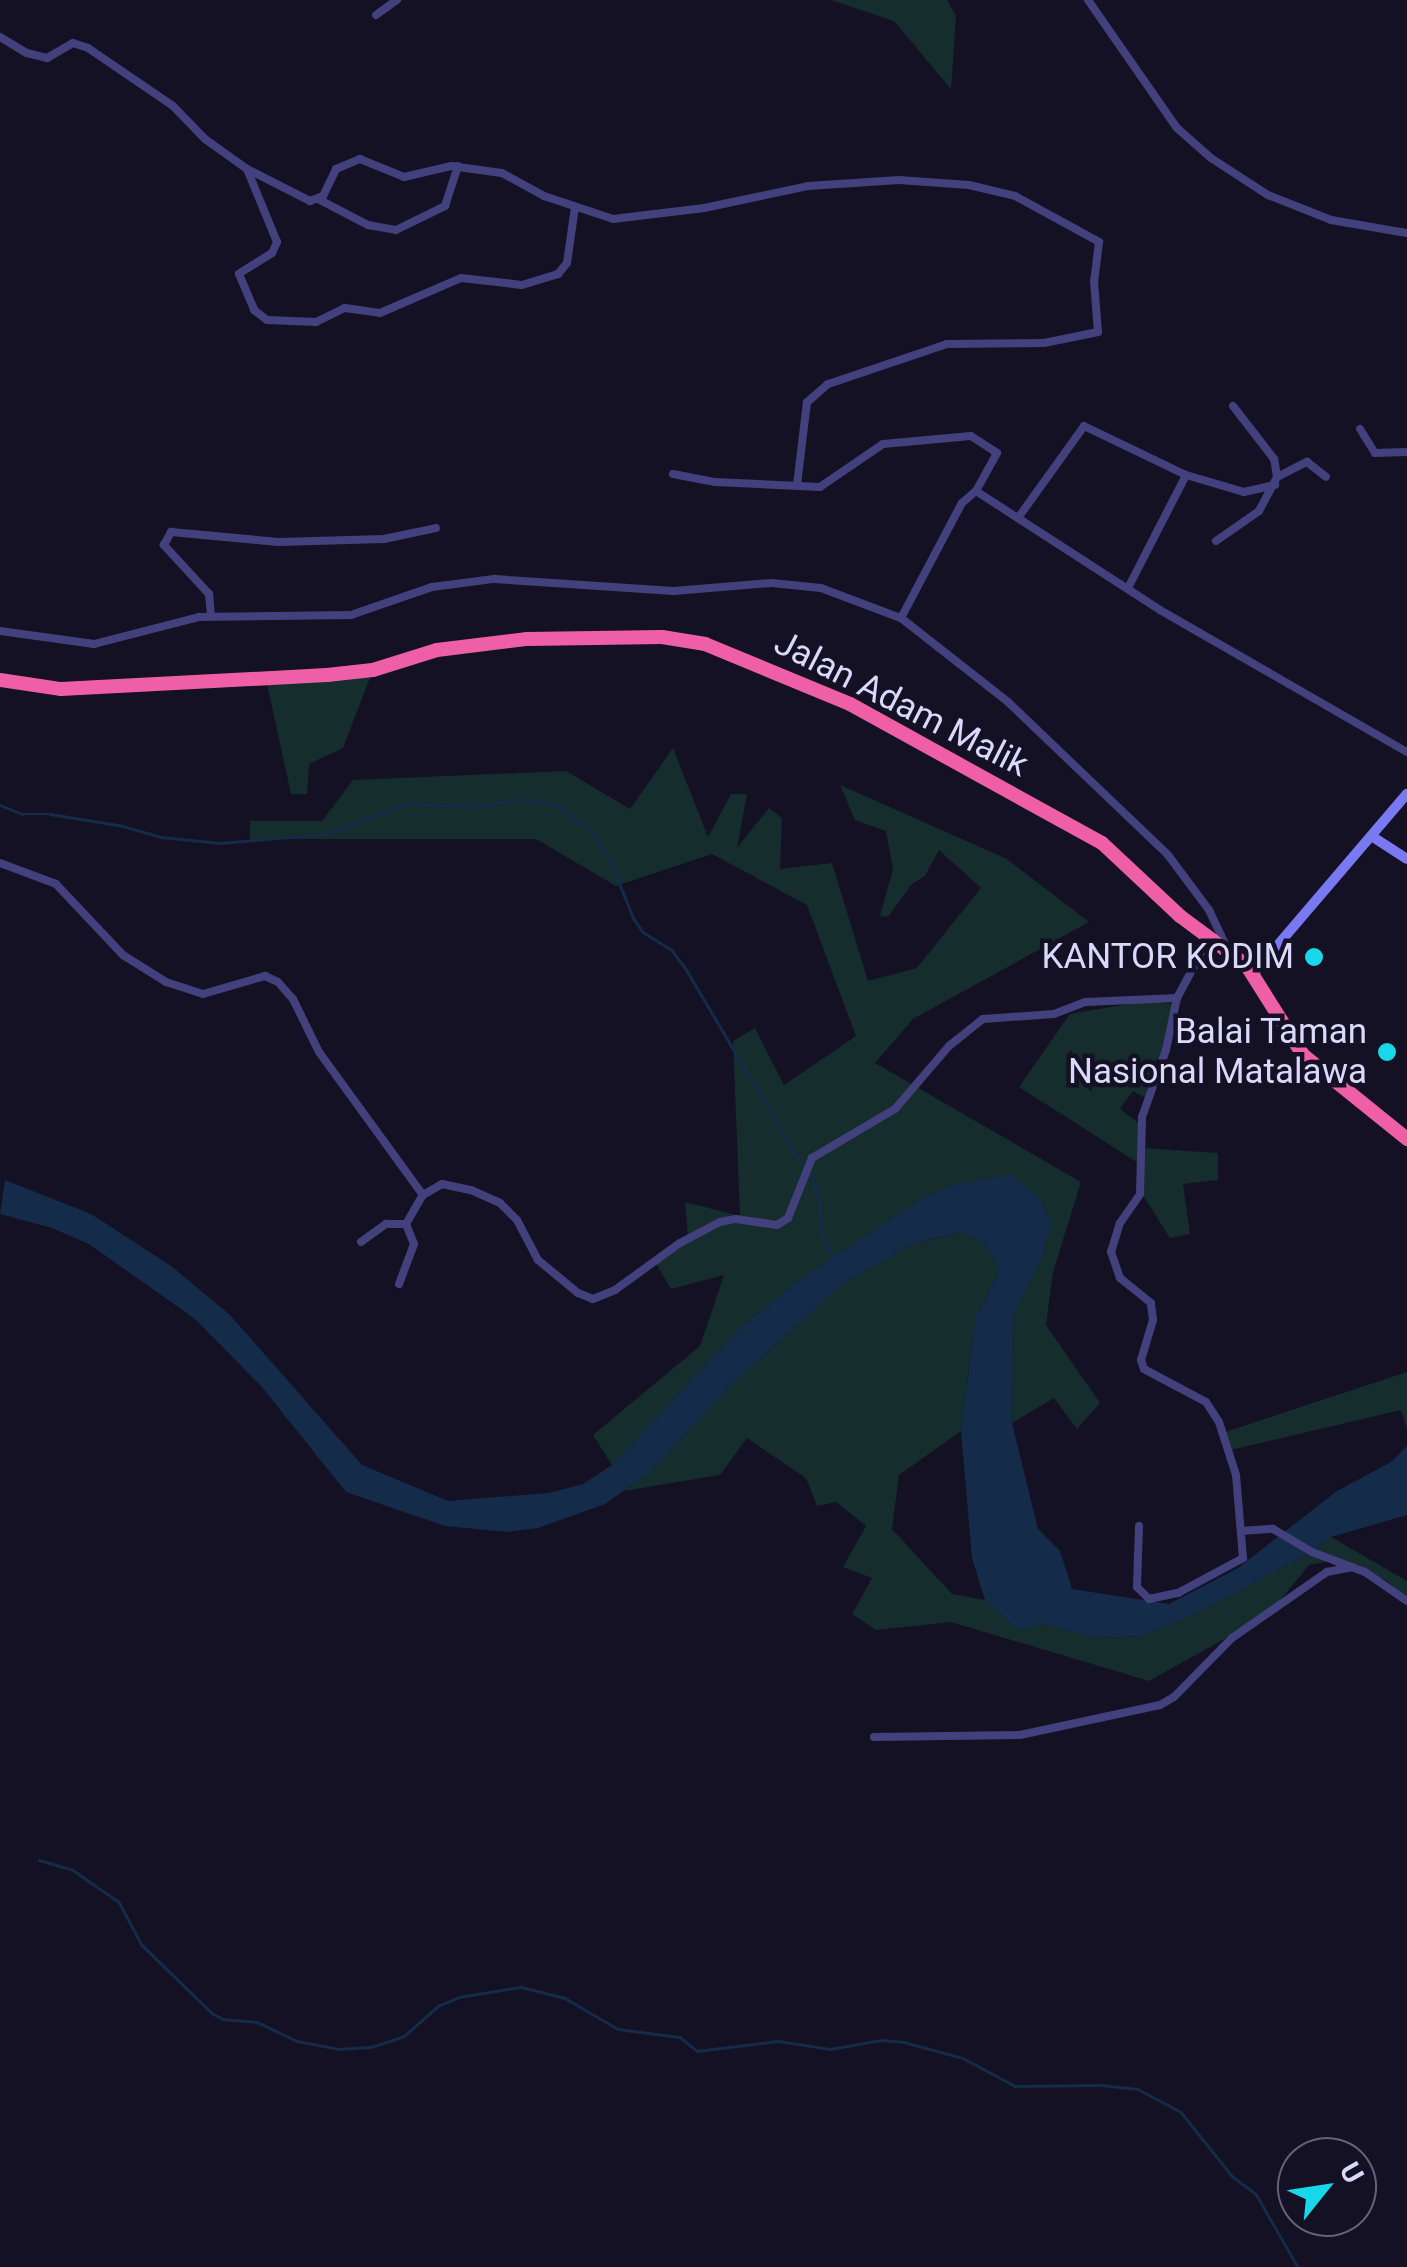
<!DOCTYPE html>
<style>
body{margin:0}
#map{position:relative;width:1407px;height:2267px;overflow:hidden;background:#141124;font-family:Roboto,sans-serif}
div>[style]{position:absolute}
[style*='--x']{left:calc(var(--x)*1px);top:calc(var(--y)*1px);width:calc(var(--w)*1px);rotate:calc(var(--a)*1deg)}
.green>*{inset:0;background:#152d2c}
.water>*{inset:0;background:#152b4a}
.stream>*{height:2.5px;margin:-1.25px;padding:0 1.25px;transform-origin:1.25px;border-radius:1.25px;background:#152b4a}
.street>*{height:8px;margin:-4px;padding:0 4px;transform-origin:4px;border-radius:4px;background:#42417e}
.secondary>*{height:10px;margin:-5px;padding:0 5px;transform-origin:5px;border-radius:5px;background:#7979f2}
.highway>*{height:14px;margin:-7px;padding:0 7px;transform-origin:7px;border-radius:7px;background:#ef5fa7}
.dots>*{width:28px;height:28px;translate:-50% -50%;box-sizing:border-box;border:5px solid #141124;border-radius:50%}
span{translate:-50% -50%;white-space:nowrap;text-align:center;line-height:1.15;-webkit-text-stroke:9px #141124;paint-order:stroke}
.street-label{font-size:35px;color:#dbd8fb}
.poi-label{font-size:35px;color:#dbd8fb}
.right{translate:-100% -50%;text-align:right}
.north{position:absolute;left:1277px;top:2137px;width:100px;height:100px;box-sizing:border-box;background:#141124;border:2px solid #64617a;border-radius:50%;rotate:60deg;font-size:28px;font-weight:700;line-height:40px;text-align:center;color:#dbd8fb}
.north::after{content:'';display:block;margin:auto;width:35px;height:45px;background:#18d7e8;clip-path:polygon(50% 0,100% 100%,50% 72%,0 100%)}
</style>
<div id="map">
<div class="green">
<div style="clip-path:polygon(831px 0,947px 0,956px 16px,951px 89px,894px 21px)"></div>
<div style="clip-path:polygon(373px 670px,343px 748px,309px 764px,307px 794px,291px 794px,266px 679px)"></div>
<div style="clip-path:polygon(673px 748px,708px 837px,731px 794px,747px 794px,737px 848px,769px 808px,782px 818px,780px 869px,832px 863px,868px 981px,917px 968px,981px 888px,939px 850px,925px 876px,912px 884px,888px 917px,880px 916px,893px 869px,886px 831px,855px 820px,840px 785px,1007px 859px,1089px 922px,913px 1019px,875px 1063px,1081px 1182px,1053px 1272px,1046px 1325px,1100px 1403px,1077px 1429px,1054px 1398px,1012px 1423px,1014px 1313px,1051px 1222px,1041px 1200px,1010px 1175px,957px 1184px,924px 1197px,806px 1275px,741px 1327px,612px 1465px,593px 1435px,700px 1346px,724px 1275px,671px 1289px,654px 1260px,688px 1238px,685px 1202px,740px 1216px,733px 1041px,755px 1028px,784px 1085px,856px 1036px,807px 905px,712px 854px,616px 886px,536px 839px,250px 839px,250px 821px,322px 821px,353px 780px,566px 771px,630px 809px)"></div>
<div style="clip-path:polygon(1140px 1002px,1179px 1004px,1163px 1072px,1150px 1100px,1133px 1091px,1120px 1109px,1141px 1125px,1143px 1148px,1218px 1153px,1218px 1180px,1183px 1184px,1190px 1234px,1170px 1238px,1144px 1197px,1143px 1166px,1019px 1087px,1070px 1014px)"></div>
<div style="clip-path:polygon(963px 1232px,984px 1243px,1000px 1270px,976px 1316px,961px 1431px,899px 1475px,892px 1529px,952px 1594px,985px 1600px,1018px 1629px,1042px 1624px,1098px 1638px,1141px 1636px,1193px 1615px,1312px 1552px,1331px 1537px,1407px 1581px,1407px 1599px,1387px 1581px,1340px 1559px,1309px 1565px,1269px 1614px,1149px 1681px,951px 1622px,876px 1630px,852px 1614px,872px 1578px,843px 1567px,866px 1526px,836px 1502px,817px 1506px,806px 1478px,747px 1438px,720px 1475px,624px 1491px,649px 1473px,734px 1382px,842px 1285px,914px 1243px)"></div>
<div style="clip-path:polygon(1407px 1372px,1407px 1429px,1401px 1410px,1226px 1451px,1219px 1434px)"></div>
</div>
<div class="water">
<div style="clip-path:polygon(1011px 1174px,1041px 1200px,1051px 1222px,1042px 1257px,1014px 1313px,1012px 1423px,1038px 1529px,1060px 1551px,1072px 1589px,1169px 1604px,1238px 1568px,1337px 1491px,1391px 1462px,1407px 1446px,1407px 1515px,1331px 1537px,1312px 1552px,1193px 1615px,1141px 1636px,1098px 1638px,1042px 1624px,1018px 1630px,985px 1600px,972px 1558px,961px 1431px,976px 1316px,1000px 1270px,984px 1243px,962px 1232px,914px 1243px,842px 1285px,734px 1382px,649px 1473px,605px 1504px,538px 1528px,507px 1532px,445px 1526px,346px 1492px,262px 1387px,195px 1319px,89px 1244px,52px 1228px,0 1214px,5px 1180px,91px 1214px,171px 1266px,230px 1315px,362px 1465px,448px 1501px,549px 1493px,583px 1484px,612px 1465px,741px 1327px,806px 1275px,924px 1197px,957px 1184px)"></div>
</div>
<div class="stream">
<div style="--x:0;--y:805;--w:24;--a:22"></div>
<div style="--x:22;--y:814;--w:28;--a:0"></div>
<div style="--x:50;--y:814;--w:70;--a:9.1"></div>
<div style="--x:119;--y:825;--w:44;--a:15.9"></div>
<div style="--x:161;--y:837;--w:59;--a:5.8"></div>
<div style="--x:220;--y:843;--w:104;--a:-4.9"></div>
<div style="--x:324;--y:834;--w:92;--a:-19.6"></div>
<div style="--x:411;--y:803;--w:63;--a:3.6"></div>
<div style="--x:474;--y:807;--w:52;--a:-8.9"></div>
<div style="--x:525;--y:799;--w:32;--a:11"></div>
<div style="--x:556;--y:805;--w:44;--a:35.8"></div>
<div style="--x:592;--y:831;--w:34;--a:58"></div>
<div style="--x:610;--y:860;--w:64;--a:67.9"></div>
<div style="--x:634;--y:919;--w:16;--a:55"></div>
<div style="--x:643;--y:932;--w:34;--a:32"></div>
<div style="--x:672;--y:950;--w:24;--a:54"></div>
<div style="--x:686;--y:969;--w:228;--a:59.4"></div>
<div style="--x:811;--y:1174;--w:24;--a:71"></div>
<div style="--x:819;--y:1197;--w:38;--a:84"></div>
<div style="--x:823;--y:1235;--w:25;--a:67"></div>
<div style="--x:39;--y:1860;--w:35;--a:16"></div>
<div style="--x:73;--y:1870;--w:56;--a:34.8"></div>
<div style="--x:119;--y:1902;--w:49;--a:61.9"></div>
<div style="--x:142;--y:1945;--w:98;--a:44.2"></div>
<div style="--x:212;--y:2013;--w:13;--a:29"></div>
<div style="--x:223;--y:2019;--w:34;--a:5"></div>
<div style="--x:257;--y:2022;--w:44;--a:25.4"></div>
<div style="--x:297;--y:2041;--w:43;--a:10.8"></div>
<div style="--x:339;--y:2049;--w:32;--a:-4"></div>
<div style="--x:371;--y:2047;--w:35;--a:-18"></div>
<div style="--x:404;--y:2036;--w:45;--a:-41.4"></div>
<div style="--x:438;--y:2006;--w:23;--a:-23"></div>
<div style="--x:459;--y:1997;--w:63;--a:-9.2"></div>
<div style="--x:521;--y:1987;--w:45;--a:14"></div>
<div style="--x:565;--y:1998;--w:61;--a:30.3"></div>
<div style="--x:618;--y:2029;--w:63;--a:7.4"></div>
<div style="--x:680;--y:2037;--w:22;--a:39"></div>
<div style="--x:697;--y:2051;--w:83;--a:-7"></div>
<div style="--x:779;--y:2041;--w:52;--a:8.9"></div>
<div style="--x:830;--y:2049;--w:52;--a:-10"></div>
<div style="--x:881;--y:2040;--w:23;--a:5"></div>
<div style="--x:904;--y:2042;--w:61;--a:15.2"></div>
<div style="--x:963;--y:2058;--w:59;--a:28.3"></div>
<div style="--x:1015;--y:2086;--w:86;--a:-0.7"></div>
<div style="--x:1101;--y:2085;--w:37;--a:6"></div>
<div style="--x:1138;--y:2089;--w:49;--a:28.1"></div>
<div style="--x:1181;--y:2112;--w:82;--a:51.4"></div>
<div style="--x:1232;--y:2176;--w:30;--a:37"></div>
<div style="--x:1256;--y:2194;--w:84;--a:60.1"></div>
</div>
<div class="street">
<div style="--x:1088;--y:0;--w:156;--a:55.2"></div>
<div style="--x:1177;--y:128;--w:45;--a:41.4"></div>
<div style="--x:1211;--y:158;--w:68;--a:33"></div>
<div style="--x:1268;--y:195;--w:68;--a:21.6"></div>
<div style="--x:1331;--y:220;--w:77;--a:9.7"></div>
<div style="--x:376;--y:15;--w:26;--a:-36"></div>
<div style="--x:0;--y:37;--w:31;--a:31"></div>
<div style="--x:27;--y:53;--w:21;--a:14"></div>
<div style="--x:47;--y:58;--w:30;--a:-30"></div>
<div style="--x:73;--y:43;--w:16;--a:18"></div>
<div style="--x:88;--y:48;--w:103;--a:34.3"></div>
<div style="--x:173;--y:106;--w:46;--a:45.9"></div>
<div style="--x:205;--y:139;--w:52;--a:35.5"></div>
<div style="--x:247;--y:169;--w:71;--a:26.9"></div>
<div style="--x:310;--y:201;--w:14;--a:-21"></div>
<div style="--x:323;--y:196;--w:30;--a:-64"></div>
<div style="--x:336;--y:169;--w:26;--a:-23"></div>
<div style="--x:360;--y:159;--w:48;--a:22.2"></div>
<div style="--x:404;--y:177;--w:48;--a:-13.2"></div>
<div style="--x:451;--y:166;--w:51;--a:7.8"></div>
<div style="--x:502;--y:173;--w:48;--a:28.7"></div>
<div style="--x:544;--y:196;--w:73;--a:18.4"></div>
<div style="--x:613;--y:219;--w:92;--a:-6.9"></div>
<div style="--x:704;--y:208;--w:106;--a:-11.9"></div>
<div style="--x:808;--y:186;--w:91;--a:-3.8"></div>
<div style="--x:899;--y:180;--w:70;--a:4.1"></div>
<div style="--x:969;--y:185;--w:47;--a:13.4"></div>
<div style="--x:1015;--y:196;--w:96;--a:28.7"></div>
<div style="--x:1099;--y:242;--w:39;--a:97"></div>
<div style="--x:1094;--y:281;--w:51;--a:85.5"></div>
<div style="--x:1098;--y:332;--w:55;--a:168.5"></div>
<div style="--x:1044;--y:343;--w:97;--a:179.4"></div>
<div style="--x:947;--y:344;--w:126;--a:161.4"></div>
<div style="--x:828;--y:384;--w:28;--a:139"></div>
<div style="--x:807;--y:402;--w:84;--a:96.9"></div>
<div style="--x:247;--y:169;--w:79;--a:67.7"></div>
<div style="--x:277;--y:242;--w:12;--a:114"></div>
<div style="--x:272;--y:253;--w:39;--a:148"></div>
<div style="--x:239;--y:274;--w:39;--a:67"></div>
<div style="--x:254;--y:310;--w:16;--a:38"></div>
<div style="--x:267;--y:320;--w:49;--a:2.3"></div>
<div style="--x:316;--y:322;--w:32;--a:-26"></div>
<div style="--x:345;--y:308;--w:35;--a:8"></div>
<div style="--x:380;--y:313;--w:88;--a:-23.4"></div>
<div style="--x:461;--y:278;--w:61;--a:6.5"></div>
<div style="--x:522;--y:285;--w:38;--a:-17"></div>
<div style="--x:558;--y:274;--w:14;--a:-51"></div>
<div style="--x:567;--y:263;--w:57;--a:-81.9"></div>
<div style="--x:318;--y:199;--w:56;--a:27.5"></div>
<div style="--x:368;--y:225;--w:28;--a:10"></div>
<div style="--x:396;--y:230;--w:55;--a:-26.1"></div>
<div style="--x:445;--y:206;--w:42;--a:-72"></div>
<div style="--x:1360;--y:429;--w:28;--a:58"></div>
<div style="--x:1375;--y:453;--w:32;--a:-2"></div>
<div style="--x:673;--y:474;--w:43;--a:10.8"></div>
<div style="--x:715;--y:482;--w:105;--a:2.7"></div>
<div style="--x:820;--y:487;--w:76;--a:-34.3"></div>
<div style="--x:883;--y:444;--w:88;--a:-5.2"></div>
<div style="--x:971;--y:436;--w:31;--a:33"></div>
<div style="--x:997;--y:453;--w:43;--a:118.9"></div>
<div style="--x:1277;--y:477;--w:34;--a:-27"></div>
<div style="--x:1307;--y:462;--w:24;--a:38"></div>
<div style="--x:1018;--y:518;--w:113;--a:-54.3"></div>
<div style="--x:1084;--y:426;--w:113;--a:25.7"></div>
<div style="--x:1186;--y:475;--w:60;--a:16.3"></div>
<div style="--x:1244;--y:492;--w:32;--a:-13"></div>
<div style="--x:1216;--y:541;--w:52;--a:-34.9"></div>
<div style="--x:1259;--y:511;--w:38;--a:-62"></div>
<div style="--x:1277;--y:477;--w:18;--a:-99"></div>
<div style="--x:1274;--y:459;--w:67;--a:-127.7"></div>
<div style="--x:1128;--y:588;--w:127;--a:-62.8"></div>
<div style="--x:211;--y:616;--w:22;--a:-95"></div>
<div style="--x:209;--y:594;--w:67;--a:-132.6"></div>
<div style="--x:164;--y:545;--w:15;--a:-62"></div>
<div style="--x:171;--y:532;--w:108;--a:5.3"></div>
<div style="--x:279;--y:542;--w:105;--a:-1.6"></div>
<div style="--x:384;--y:539;--w:53;--a:-11.9"></div>
<div style="--x:901;--y:618;--w:130;--a:-62.1"></div>
<div style="--x:962;--y:503;--w:18;--a:-41"></div>
<div style="--x:976;--y:491;--w:219;--a:32.9"></div>
<div style="--x:1160;--y:610;--w:285;--a:29.9"></div>
<div style="--x:0;--y:631;--w:95;--a:7.9"></div>
<div style="--x:94;--y:644;--w:108;--a:-14.4"></div>
<div style="--x:199;--y:617;--w:152;--a:-0.8"></div>
<div style="--x:351;--y:615;--w:86;--a:-19.1"></div>
<div style="--x:432;--y:587;--w:63;--a:-7.4"></div>
<div style="--x:494;--y:579;--w:180;--a:3.8"></div>
<div style="--x:674;--y:591;--w:98;--a:-4.7"></div>
<div style="--x:772;--y:583;--w:49;--a:5.8"></div>
<div style="--x:821;--y:588;--w:85;--a:20.6"></div>
<div style="--x:901;--y:618;--w:136;--a:38.1"></div>
<div style="--x:1008;--y:702;--w:221;--a:43.7"></div>
<div style="--x:1168;--y:855;--w:69;--a:53.3"></div>
<div style="--x:1209;--y:910;--w:42;--a:64.7"></div>
<div style="--x:0;--y:863;--w:60;--a:20.6"></div>
<div style="--x:56;--y:884;--w:98;--a:46.7"></div>
<div style="--x:123;--y:955;--w:51;--a:32.1"></div>
<div style="--x:166;--y:982;--w:39;--a:18"></div>
<div style="--x:203;--y:994;--w:65;--a:-16.2"></div>
<div style="--x:265;--y:976;--w:14;--a:25"></div>
<div style="--x:278;--y:982;--w:23;--a:49"></div>
<div style="--x:293;--y:999;--w:59;--a:63.9"></div>
<div style="--x:319;--y:1052;--w:177;--a:54"></div>
<div style="--x:423;--y:1195;--w:22;--a:-30"></div>
<div style="--x:442;--y:1184;--w:30;--a:12"></div>
<div style="--x:471;--y:1190;--w:32;--a:24"></div>
<div style="--x:500;--y:1203;--w:24;--a:45"></div>
<div style="--x:517;--y:1220;--w:45;--a:62.3"></div>
<div style="--x:538;--y:1260;--w:52;--a:39.5"></div>
<div style="--x:578;--y:1293;--w:16;--a:22"></div>
<div style="--x:593;--y:1299;--w:24;--a:-22"></div>
<div style="--x:615;--y:1290;--w:80;--a:-35.9"></div>
<div style="--x:680;--y:1243;--w:45;--a:-27.7"></div>
<div style="--x:720;--y:1222;--w:16;--a:-11"></div>
<div style="--x:736;--y:1219;--w:41;--a:8.3"></div>
<div style="--x:777;--y:1225;--w:13;--a:-32"></div>
<div style="--x:788;--y:1218;--w:65;--a:-68.2"></div>
<div style="--x:812;--y:1158;--w:96;--a:-30.6"></div>
<div style="--x:895;--y:1109;--w:83;--a:-49.4"></div>
<div style="--x:949;--y:1046;--w:43;--a:-38.5"></div>
<div style="--x:983;--y:1019;--w:71;--a:-4"></div>
<div style="--x:1054;--y:1014;--w:34;--a:-21"></div>
<div style="--x:1086;--y:1002;--w:91;--a:-2.5"></div>
<div style="--x:1177;--y:998;--w:68;--a:-61.9"></div>
<div style="--x:361;--y:1242;--w:31;--a:-36"></div>
<div style="--x:386;--y:1224;--w:20;--a:0"></div>
<div style="--x:406;--y:1224;--w:34;--a:-60"></div>
<div style="--x:399;--y:1284;--w:43;--a:-69.4"></div>
<div style="--x:414;--y:1244;--w:22;--a:-112"></div>
<div style="--x:1139;--y:1526;--w:61;--a:91.9"></div>
<div style="--x:1137;--y:1587;--w:17;--a:45"></div>
<div style="--x:1149;--y:1599;--w:30;--a:-12"></div>
<div style="--x:1178;--y:1593;--w:74;--a:-28.3"></div>
<div style="--x:1243;--y:1558;--w:83;--a:-94.8"></div>
<div style="--x:1236;--y:1475;--w:56;--a:-107.8"></div>
<div style="--x:1219;--y:1422;--w:24;--a:-123"></div>
<div style="--x:1206;--y:1402;--w:70;--a:-152"></div>
<div style="--x:1144;--y:1369;--w:9;--a:-108"></div>
<div style="--x:1141;--y:1360;--w:42;--a:-73.3"></div>
<div style="--x:1153;--y:1320;--w:17;--a:-97"></div>
<div style="--x:1151;--y:1303;--w:40;--a:-141"></div>
<div style="--x:1120;--y:1278;--w:28;--a:-109"></div>
<div style="--x:1111;--y:1252;--w:30;--a:-73"></div>
<div style="--x:1120;--y:1223;--w:35;--a:-55"></div>
<div style="--x:1140;--y:1194;--w:77;--a:-88.5"></div>
<div style="--x:1142;--y:1117;--w:71;--a:-70.3"></div>
<div style="--x:1166;--y:1050;--w:53;--a:-78.1"></div>
<div style="--x:1241;--y:1531;--w:32;--a:-4"></div>
<div style="--x:1273;--y:1529;--w:45;--a:30.5"></div>
<div style="--x:1312;--y:1552;--w:57;--a:20.7"></div>
<div style="--x:1365;--y:1572;--w:51;--a:34.6"></div>
<div style="--x:874;--y:1737;--w:146;--a:-0.8"></div>
<div style="--x:1020;--y:1735;--w:143;--a:-12.1"></div>
<div style="--x:1160;--y:1705;--w:16;--a:-30"></div>
<div style="--x:1174;--y:1697;--w:83;--a:-45.5"></div>
<div style="--x:1232;--y:1638;--w:116;--a:-34.8"></div>
<div style="--x:1327;--y:1572;--w:25;--a:-11"></div>
</div>
<div class="secondary">
<div style="--x:1373;--y:837;--w:40;--a:32.9"></div>
<div style="--x:1253;--y:974;--w:237;--a:-49.5"></div>
</div>
<div class="highway">
<div style="--x:0;--y:680;--w:62;--a:8.4"></div>
<div style="--x:61;--y:689;--w:266;--a:-3"></div>
<div style="--x:327;--y:675;--w:46;--a:-6.2"></div>
<div style="--x:373;--y:670;--w:67;--a:-17.4"></div>
<div style="--x:437;--y:650;--w:91;--a:-7"></div>
<div style="--x:527;--y:639;--w:135;--a:-0.8"></div>
<div style="--x:662;--y:637;--w:44;--a:9.2"></div>
<div style="--x:705;--y:644;--w:157;--a:22.5"></div>
<div style="--x:850;--y:704;--w:288;--a:28.9"></div>
<div style="--x:1102;--y:843;--w:107;--a:43.1"></div>
<div style="--x:1180;--y:916;--w:84;--a:36.7"></div>
<div style="--x:1247;--y:966;--w:105;--a:57.8"></div>
<div style="--x:1303;--y:1055;--w:134;--a:38.9"></div>
</div>
<div class="dots">
<div style="left:1314px;top:957px;background:#18d7e8"></div>
<div style="left:1387px;top:1052px;background:#18d7e8"></div>
</div>
<div class="street-label">
<span style="left:901px;top:704px;rotate:27deg">Jalan Adam Malik</span>
</div>
<div class="poi-label">
<span class="right" style="left:1294px;top:957px">KANTOR KODIM</span>
<span class="right" style="left:1367px;top:1052px">Balai Taman<br>Nasional Matalawa</span>
</div>
<div class="north">U</div>
</div>
